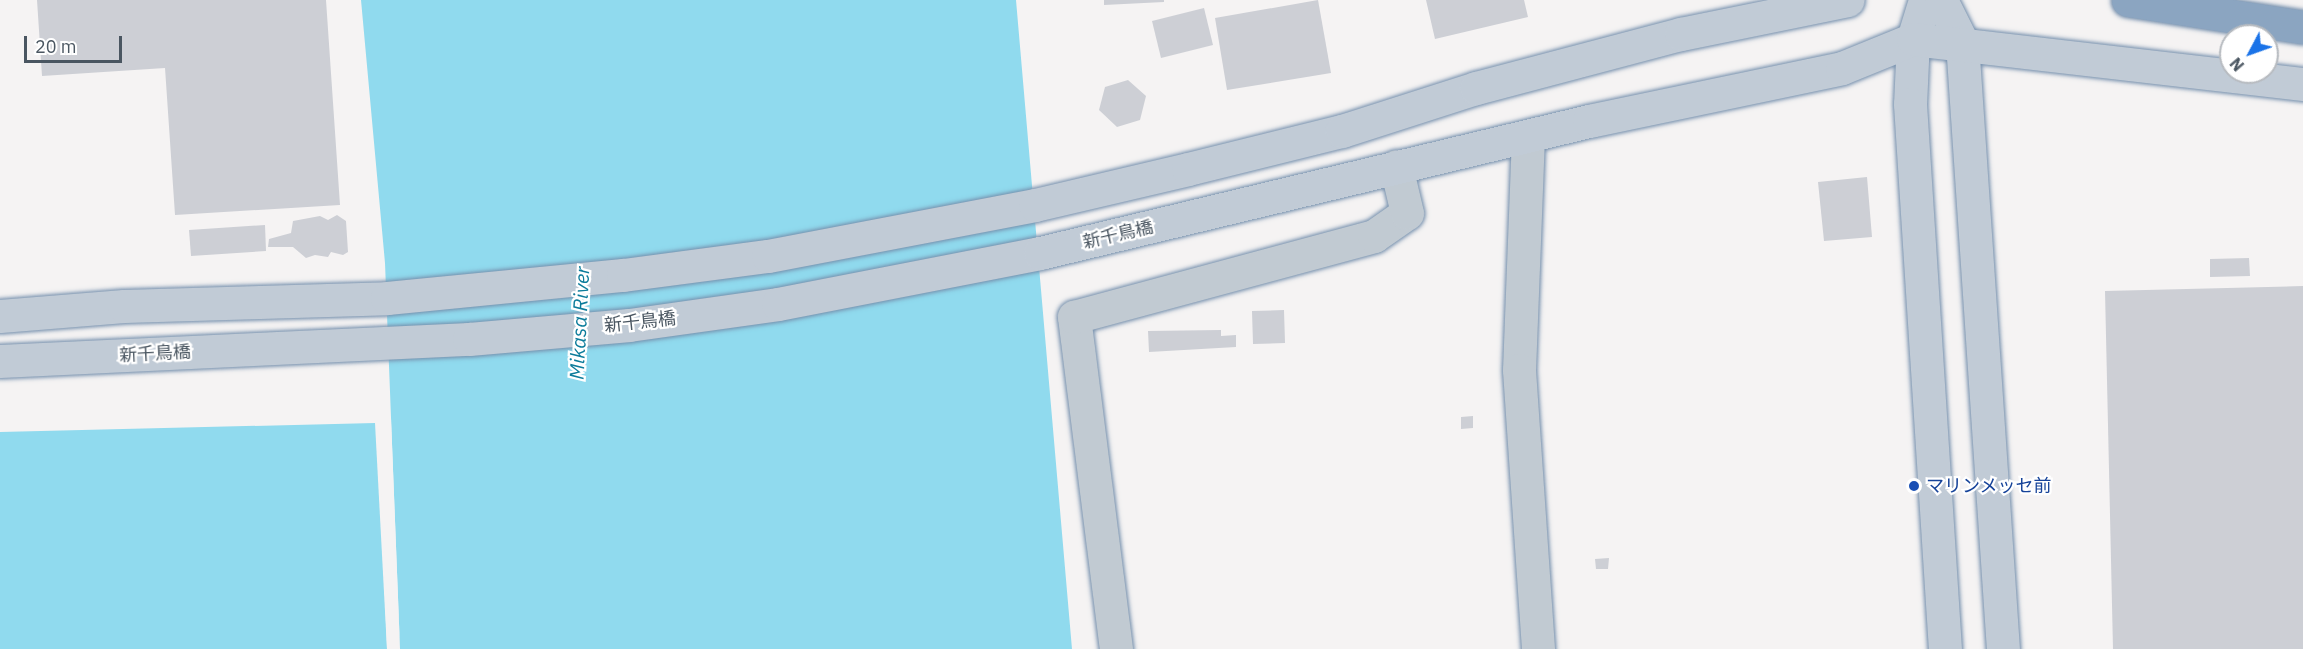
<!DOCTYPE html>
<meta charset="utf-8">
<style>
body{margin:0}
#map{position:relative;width:2303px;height:649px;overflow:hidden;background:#f5f3f3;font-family:"IBM Plex Sans","Noto Sans JP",sans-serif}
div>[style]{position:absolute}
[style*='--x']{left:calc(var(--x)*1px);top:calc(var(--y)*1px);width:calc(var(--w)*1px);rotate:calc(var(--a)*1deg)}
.water>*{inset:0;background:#90daee}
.pier>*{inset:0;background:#f5f3f3}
.building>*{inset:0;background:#cdcfd5}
.roads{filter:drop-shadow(0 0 2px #7690ad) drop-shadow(0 0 2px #7690ad)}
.street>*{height:33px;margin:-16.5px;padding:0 16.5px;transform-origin:16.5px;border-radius:16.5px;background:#c1cad2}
.secondary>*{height:33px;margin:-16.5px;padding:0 16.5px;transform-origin:16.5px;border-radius:16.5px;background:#c1cbd6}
.highway>*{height:33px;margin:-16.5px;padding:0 16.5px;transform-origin:16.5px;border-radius:16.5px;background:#8ba5c1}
.dots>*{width:16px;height:16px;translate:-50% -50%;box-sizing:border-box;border:3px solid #fff;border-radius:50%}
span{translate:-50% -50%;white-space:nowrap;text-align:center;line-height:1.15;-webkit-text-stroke:4.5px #fff;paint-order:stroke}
.street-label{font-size:18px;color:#4a5661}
.transit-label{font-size:18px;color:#164399}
.left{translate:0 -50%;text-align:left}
.water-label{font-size:20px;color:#0c7c9b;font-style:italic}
.north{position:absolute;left:2219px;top:24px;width:60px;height:60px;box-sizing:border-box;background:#fff;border:2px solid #b7bbc0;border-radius:50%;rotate:229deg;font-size:16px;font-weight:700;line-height:24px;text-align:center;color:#4a5661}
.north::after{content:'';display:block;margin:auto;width:21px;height:27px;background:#1a73e8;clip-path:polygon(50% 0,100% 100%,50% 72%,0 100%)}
.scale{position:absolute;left:24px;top:36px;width:98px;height:27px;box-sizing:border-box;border:3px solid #4a5661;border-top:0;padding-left:8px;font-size:18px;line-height:21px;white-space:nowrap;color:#4a5661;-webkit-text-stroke:4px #fff;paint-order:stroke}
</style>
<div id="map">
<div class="water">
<div style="clip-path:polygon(361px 0,1016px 0,1072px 649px,400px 649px,385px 263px)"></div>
<div style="clip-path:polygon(375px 423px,387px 649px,0 649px,0 432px)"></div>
</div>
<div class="pier">
<div style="clip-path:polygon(391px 419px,400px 649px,389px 460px)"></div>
<div style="clip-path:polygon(378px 422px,390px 649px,387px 649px)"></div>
</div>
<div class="building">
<div style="clip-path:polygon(37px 0,326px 0,340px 205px,175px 215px,165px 68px,42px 76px)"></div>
<div style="clip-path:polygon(1104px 0,1164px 0,1164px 2px,1104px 5px)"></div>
<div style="clip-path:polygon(1318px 0,1331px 73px,1227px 90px,1215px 18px)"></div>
<div style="clip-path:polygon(1426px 0,1524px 0,1528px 17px,1435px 39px)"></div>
<div style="clip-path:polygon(1204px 8px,1213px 45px,1161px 58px,1152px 21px)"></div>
<div style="clip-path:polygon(1128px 80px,1146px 96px,1140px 120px,1117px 127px,1099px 110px,1105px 87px)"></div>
<div style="clip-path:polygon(1867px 177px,1872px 237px,1824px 241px,1818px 182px)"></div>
<div style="clip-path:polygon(320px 216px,328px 220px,337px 215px,346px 221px,348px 252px,343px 255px,331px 252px,328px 257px,315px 255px,306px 258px,293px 247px,268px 247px,269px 239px,291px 233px,293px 221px)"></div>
<div style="clip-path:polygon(265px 225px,266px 251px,191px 256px,189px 230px)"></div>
<div style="clip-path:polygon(2249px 258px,2250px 276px,2210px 277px,2210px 259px)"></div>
<div style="clip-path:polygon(2303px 286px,2303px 649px,2113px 649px,2105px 291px)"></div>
<div style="clip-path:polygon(1284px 310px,1285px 343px,1253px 344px,1252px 311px)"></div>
<div style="clip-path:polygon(1221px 330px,1221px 336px,1236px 335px,1236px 347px,1149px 352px,1148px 331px)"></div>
<div style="clip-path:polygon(1473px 416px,1473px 428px,1461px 429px,1461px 417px)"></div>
<div style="clip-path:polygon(1609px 558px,1608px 569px,1596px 569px,1595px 559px)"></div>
</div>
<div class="roads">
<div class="street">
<div style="--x:1528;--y:136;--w:234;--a:92.2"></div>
<div style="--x:1519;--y:370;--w:280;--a:86.1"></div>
<div style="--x:1116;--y:649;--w:335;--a:-97.2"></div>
<div style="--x:1074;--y:317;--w:311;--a:-15.1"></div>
<div style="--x:1374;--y:236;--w:40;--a:-34.9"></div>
<div style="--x:1407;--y:213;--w:48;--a:-103.2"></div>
</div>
<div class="secondary">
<div style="--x:1925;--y:0;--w:41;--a:107.1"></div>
<div style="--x:1913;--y:39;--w:65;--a:92.6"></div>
<div style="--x:1910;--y:104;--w:546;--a:86.33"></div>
<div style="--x:1941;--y:0;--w:47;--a:63.4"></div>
<div style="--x:1962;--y:42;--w:608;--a:86.14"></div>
<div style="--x:0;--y:316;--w:124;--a:-4.6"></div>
<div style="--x:124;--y:306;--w:263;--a:-1.7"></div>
<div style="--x:387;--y:298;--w:237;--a:-5.6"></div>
<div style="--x:623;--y:275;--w:146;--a:-7.5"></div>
<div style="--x:768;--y:256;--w:272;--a:-10.8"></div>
<div style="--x:1035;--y:205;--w:157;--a:-13.2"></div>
<div style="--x:1188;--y:169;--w:159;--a:-13.9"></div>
<div style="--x:1342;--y:131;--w:141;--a:-17.8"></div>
<div style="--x:1476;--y:88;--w:212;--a:-14.8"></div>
<div style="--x:1681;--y:34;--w:170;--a:-11.5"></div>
<div style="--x:0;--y:361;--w:470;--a:-2.7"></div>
<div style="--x:469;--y:339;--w:161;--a:-5"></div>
<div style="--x:629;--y:325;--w:150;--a:-8"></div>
<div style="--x:778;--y:304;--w:267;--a:-11"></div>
<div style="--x:1040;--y:253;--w:565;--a:-13.52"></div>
<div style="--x:1589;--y:121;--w:258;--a:-11.8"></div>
<div style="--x:1842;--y:68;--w:77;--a:-22.2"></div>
<div style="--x:1913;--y:39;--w:393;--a:6.6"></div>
</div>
<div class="highway">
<div style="--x:2128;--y:0;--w:177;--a:8.8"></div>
</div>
</div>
<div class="dots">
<div style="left:1914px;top:486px;background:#1a4fb4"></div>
</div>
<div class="street-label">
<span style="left:1118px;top:235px;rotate:-13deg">新千鳥橋</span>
<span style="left:640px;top:322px;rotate:-6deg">新千鳥橋</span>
<span style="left:155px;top:354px;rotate:-3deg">新千鳥橋</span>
</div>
<div class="transit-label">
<span class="left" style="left:1926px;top:486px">マリンメッセ前</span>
</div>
<div class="water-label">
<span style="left:579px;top:323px;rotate:-87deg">Mikasa River</span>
</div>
<div class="north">N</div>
<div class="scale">20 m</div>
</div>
